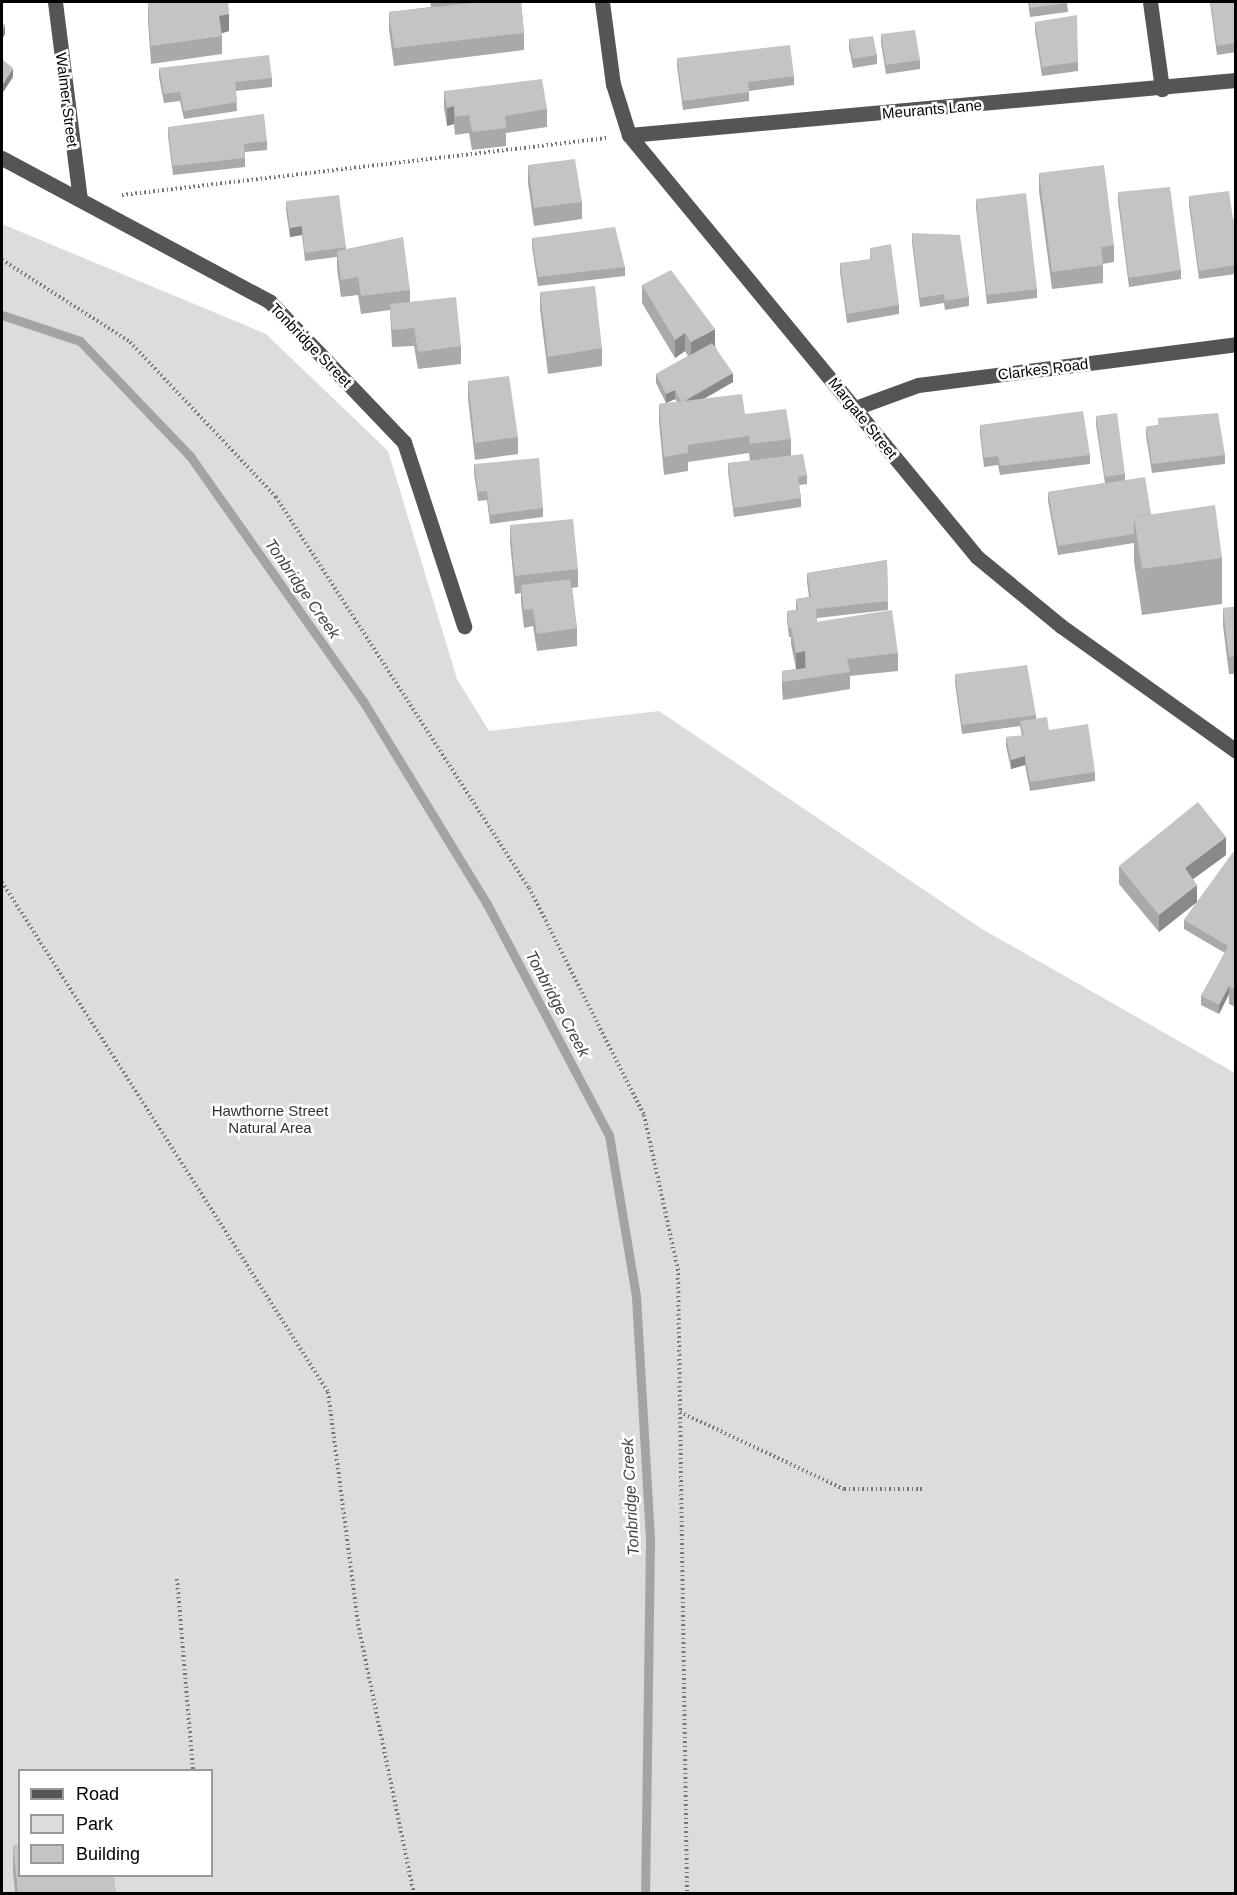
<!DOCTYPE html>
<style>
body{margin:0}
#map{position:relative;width:1237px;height:1895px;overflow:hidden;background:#fff;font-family:Helvetica,sans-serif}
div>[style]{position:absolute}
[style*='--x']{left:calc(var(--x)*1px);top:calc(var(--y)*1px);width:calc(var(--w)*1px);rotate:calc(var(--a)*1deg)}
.green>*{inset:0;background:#dcdcdc}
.stream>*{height:9px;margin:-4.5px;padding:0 4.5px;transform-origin:4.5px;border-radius:4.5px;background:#a3a3a3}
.path>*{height:4px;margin-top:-2px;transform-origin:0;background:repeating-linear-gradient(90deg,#777 0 1.5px,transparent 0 4.5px)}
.minor>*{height:15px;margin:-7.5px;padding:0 7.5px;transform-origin:7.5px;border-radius:7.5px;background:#555}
.wall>*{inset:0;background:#a9a9a9}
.shaded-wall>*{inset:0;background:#898989}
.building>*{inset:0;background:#c4c4c4}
span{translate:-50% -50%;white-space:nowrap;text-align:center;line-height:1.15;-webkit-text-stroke:5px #fff;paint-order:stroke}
.street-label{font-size:15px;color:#000}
.park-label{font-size:15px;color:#333}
.water-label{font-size:16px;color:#444;font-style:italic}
.frame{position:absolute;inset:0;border:3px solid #000;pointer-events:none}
.legend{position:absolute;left:18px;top:1769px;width:195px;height:108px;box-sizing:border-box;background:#fff;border:2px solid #999;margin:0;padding:8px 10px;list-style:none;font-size:18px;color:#000}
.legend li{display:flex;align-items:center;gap:12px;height:30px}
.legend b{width:30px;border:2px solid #999}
</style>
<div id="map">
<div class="green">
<div style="clip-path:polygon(evenodd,2px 224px,266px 334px,388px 451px,457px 679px,489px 731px,659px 711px,982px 929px,1235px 1073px,1235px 1893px,2px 1893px,2px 224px,20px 1770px,212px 1770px,212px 1876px,20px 1876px,20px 1770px)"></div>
</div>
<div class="stream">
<div style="--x:2;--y:315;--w:82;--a:18.4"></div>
<div style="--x:80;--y:341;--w:159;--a:46.3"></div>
<div style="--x:190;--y:456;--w:300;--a:54.8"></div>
<div style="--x:363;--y:701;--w:238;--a:58.6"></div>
<div style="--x:487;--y:904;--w:261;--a:62.2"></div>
<div style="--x:609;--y:1135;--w:163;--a:80.5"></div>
<div style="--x:636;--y:1296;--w:245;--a:86.7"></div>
<div style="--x:650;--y:1541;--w:353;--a:90.8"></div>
</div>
<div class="path">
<div style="--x:122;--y:195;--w:488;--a:-6.7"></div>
<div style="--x:2;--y:260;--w:152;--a:32.6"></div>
<div style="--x:130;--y:342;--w:213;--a:46.7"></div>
<div style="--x:276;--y:497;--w:466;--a:57.1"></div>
<div style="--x:529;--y:888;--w:254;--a:63.1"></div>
<div style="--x:644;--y:1115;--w:158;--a:77.6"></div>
<div style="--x:678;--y:1269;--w:625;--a:89.17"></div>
<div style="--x:2;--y:882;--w:605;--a:57.41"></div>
<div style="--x:328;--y:1392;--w:234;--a:82.6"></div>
<div style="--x:358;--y:1624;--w:276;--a:78.3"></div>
<div style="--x:680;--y:1412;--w:181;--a:25.2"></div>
<div style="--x:844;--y:1489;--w:80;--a:0"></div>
<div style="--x:177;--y:1579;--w:192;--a:85.2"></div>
</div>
<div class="minor">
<div style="--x:55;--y:2;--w:199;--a:82.8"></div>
<div style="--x:602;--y:2;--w:83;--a:82.4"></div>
<div style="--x:613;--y:84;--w:53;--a:72.6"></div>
<div style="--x:629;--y:135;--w:547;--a:50.49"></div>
<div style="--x:977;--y:557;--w:109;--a:39.4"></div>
<div style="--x:1061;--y:626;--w:215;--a:35.5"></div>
<div style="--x:1150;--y:2;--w:88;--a:82.1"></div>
<div style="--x:629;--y:135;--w:609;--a:-5.18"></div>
<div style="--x:2;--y:158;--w:304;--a:28.2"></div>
<div style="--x:270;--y:302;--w:194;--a:46.3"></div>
<div style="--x:404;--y:442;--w:194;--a:71.9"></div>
<div style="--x:855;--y:408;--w:67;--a:-20.1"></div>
<div style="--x:918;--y:385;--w:321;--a:-7.3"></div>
</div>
<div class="wall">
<div style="clip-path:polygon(149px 2px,228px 2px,229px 31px,222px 33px,222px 54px,151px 64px,148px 20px,148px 3px,149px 3px)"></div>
<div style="clip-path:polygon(430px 2px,521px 2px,524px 33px,524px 50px,394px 66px,389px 30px,389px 12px,431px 7px)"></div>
<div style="clip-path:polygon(1028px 2px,1067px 2px,1068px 12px,1030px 17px)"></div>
<div style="clip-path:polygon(1210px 2px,1236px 2px,1236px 52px,1217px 55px)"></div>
<div style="clip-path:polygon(1035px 22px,1078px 62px,1078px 71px,1042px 76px,1035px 31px)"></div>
<div style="clip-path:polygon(881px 34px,920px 60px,920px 69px,886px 74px,881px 43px)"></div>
<div style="clip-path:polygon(849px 39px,877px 55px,877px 64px,853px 68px,849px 48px)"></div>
<div style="clip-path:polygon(677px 58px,794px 76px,794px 85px,749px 91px,749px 101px,683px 110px,677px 66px)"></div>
<div style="clip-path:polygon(159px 68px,272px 78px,272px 87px,236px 91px,237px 111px,184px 119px,180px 101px,164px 103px,159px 77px)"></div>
<div style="clip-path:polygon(444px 91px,547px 109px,547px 127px,506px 133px,506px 146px,472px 150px,469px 133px,455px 135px,454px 124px,447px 126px,444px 108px)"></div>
<div style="clip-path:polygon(168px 127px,267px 141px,267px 150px,245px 152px,245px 167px,173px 175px,168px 136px)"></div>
<div style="clip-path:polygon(528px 165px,582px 202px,582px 219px,534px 226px,528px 183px)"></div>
<div style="clip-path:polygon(1039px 173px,1114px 245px,1114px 262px,1103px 264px,1103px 283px,1052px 289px,1039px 191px)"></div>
<div style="clip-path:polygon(1118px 192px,1181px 270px,1181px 279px,1129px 287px,1118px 201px)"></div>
<div style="clip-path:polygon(1189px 196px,1233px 219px,1236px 218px,1236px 274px,1199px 279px,1189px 205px)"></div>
<div style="clip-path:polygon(976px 199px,1037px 289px,1037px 298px,987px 304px,976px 208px)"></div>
<div style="clip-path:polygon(286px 201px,346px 247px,346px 249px,410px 290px,410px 302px,461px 346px,461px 364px,418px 369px,414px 346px,392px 347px,390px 310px,361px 314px,358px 295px,341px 297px,337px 269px,337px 257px,305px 261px,302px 235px,290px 237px,286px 210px)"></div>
<div style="clip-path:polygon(912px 233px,969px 297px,969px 306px,945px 310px,944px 303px,920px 307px,912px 242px)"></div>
<div style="clip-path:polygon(532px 238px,625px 267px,625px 276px,538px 286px,532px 247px)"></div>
<div style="clip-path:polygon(870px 248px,899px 305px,899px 314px,847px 323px,840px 272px,840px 263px,870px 260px)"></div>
<div style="clip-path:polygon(evenodd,642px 285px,715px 346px,733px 382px,704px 399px,745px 414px,791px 439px,791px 455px,807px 475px,807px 484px,799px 485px,801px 498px,801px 507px,734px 517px,728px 472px,728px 463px,750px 461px,749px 453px,688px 462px,688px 471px,664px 475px,659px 422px,659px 404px,666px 403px,656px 383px,656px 374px,688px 356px,685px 351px,675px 358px,642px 303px,642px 285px,675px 399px,677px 402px,666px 403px,675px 399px)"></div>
<div style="clip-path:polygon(540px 292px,602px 348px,602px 366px,548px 374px,540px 309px)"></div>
<div style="clip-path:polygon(468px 381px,518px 437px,518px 454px,475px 460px,468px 399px)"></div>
<div style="clip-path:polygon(1096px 416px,1125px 474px,1125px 480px,1151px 514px,1222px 558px,1222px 604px,1142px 615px,1134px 562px,1134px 543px,1058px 555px,1048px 501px,1048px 492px,1105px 483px,1096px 425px)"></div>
<div style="clip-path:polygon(1158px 418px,1225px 455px,1225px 464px,1152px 473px,1146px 436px,1146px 427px,1158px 425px)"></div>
<div style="clip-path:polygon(980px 425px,1090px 455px,1090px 464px,1000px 475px,998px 465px,984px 467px,980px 434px)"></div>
<div style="clip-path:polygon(474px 464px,543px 508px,543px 517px,490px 524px,487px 500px,478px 501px,474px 473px)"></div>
<div style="clip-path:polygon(510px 525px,578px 569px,578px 587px,572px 588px,577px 628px,577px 646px,537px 651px,533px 626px,524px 628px,521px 602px,521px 593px,515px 594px,510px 542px)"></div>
<div style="clip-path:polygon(887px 560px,888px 610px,817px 618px,817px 622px,898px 653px,898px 671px,850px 676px,850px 689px,783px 700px,782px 689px,782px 671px,796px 669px,791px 644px,791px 637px,789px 637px,787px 620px,787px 611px,796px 610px,796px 599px,809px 597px,807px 582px,807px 573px)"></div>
<div style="clip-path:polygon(1236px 607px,1236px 674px,1229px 674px,1223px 626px,1223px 608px)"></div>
<div style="clip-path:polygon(955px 674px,1036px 715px,1036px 719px,1095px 772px,1095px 781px,1030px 791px,1025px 765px,1011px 769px,1006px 746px,1006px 737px,1022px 736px,1020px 726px,962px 734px,955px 683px)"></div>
<div style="clip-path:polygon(1236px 854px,1236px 1007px,1229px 1004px,1229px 994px,1219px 1014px,1201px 1005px,1201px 996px,1225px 953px,1184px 929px,1184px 920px,1197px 902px,1159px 932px,1119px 884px,1119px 866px,1226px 855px,1193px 879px,1197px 902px)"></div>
<div style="clip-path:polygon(13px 1845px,116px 1893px,15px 1893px,13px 1871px)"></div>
</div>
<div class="shaded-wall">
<div style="clip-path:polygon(229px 14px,229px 31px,219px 34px,219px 16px)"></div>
<div style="clip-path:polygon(5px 25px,5px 34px,2px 40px,2px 31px)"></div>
<div style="clip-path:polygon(13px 68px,13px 77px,2px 94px,2px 85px)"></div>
<div style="clip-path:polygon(454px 106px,454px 124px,447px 126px,447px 108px)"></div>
<div style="clip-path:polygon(302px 226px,302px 235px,290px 237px,290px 228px)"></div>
<div style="clip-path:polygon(715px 329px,715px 346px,691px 360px,691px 342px)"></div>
<div style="clip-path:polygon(685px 333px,685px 351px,675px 358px,675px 340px)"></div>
<div style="clip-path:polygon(733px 373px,733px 382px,682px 411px,682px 403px)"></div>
<div style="clip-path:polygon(675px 390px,675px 399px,666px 403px,666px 394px)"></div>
<div style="clip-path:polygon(805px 651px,805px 668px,796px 671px,796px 653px)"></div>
<div style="clip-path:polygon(1025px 756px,1025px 765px,1011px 769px,1011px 760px)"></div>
<div style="clip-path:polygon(1226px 837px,1226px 855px,1185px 885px,1185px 868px)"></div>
<div style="clip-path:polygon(1197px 885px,1197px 902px,1159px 932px,1159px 915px)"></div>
<div style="clip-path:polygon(1229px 986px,1229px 994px,1219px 1014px,1219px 1005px)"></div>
</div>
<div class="building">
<div style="clip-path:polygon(158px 2px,228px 2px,229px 14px,219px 16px,222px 36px,151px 46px,148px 3px)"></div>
<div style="clip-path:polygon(480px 2px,521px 2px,524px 33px,394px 48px,389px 12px)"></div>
<div style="clip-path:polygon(1029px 2px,1067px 2px,1068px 3px,1030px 8px)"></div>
<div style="clip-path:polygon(1211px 2px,1236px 2px,1236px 43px,1217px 46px)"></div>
<div style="clip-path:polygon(1077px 15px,1078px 62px,1042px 67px,1035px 22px)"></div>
<div style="clip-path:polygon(2px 22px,5px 25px,2px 31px)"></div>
<div style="clip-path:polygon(915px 30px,920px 60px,886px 65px,881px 34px)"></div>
<div style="clip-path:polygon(873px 36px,877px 55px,853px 59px,849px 39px)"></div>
<div style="clip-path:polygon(790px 45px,794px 76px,748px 82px,749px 92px,683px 101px,677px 58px)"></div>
<div style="clip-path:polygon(269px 55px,272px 78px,235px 82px,237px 102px,184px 111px,180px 92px,164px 94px,159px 68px)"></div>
<div style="clip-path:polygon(2px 59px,13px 68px,2px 85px)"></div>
<div style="clip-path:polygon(542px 79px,547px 109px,505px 116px,506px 128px,472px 132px,469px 115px,455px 117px,454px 106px,447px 108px,444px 91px)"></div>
<div style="clip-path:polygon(264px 114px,267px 141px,244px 144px,245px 158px,173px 166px,168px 127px)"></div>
<div style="clip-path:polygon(575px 159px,582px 202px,534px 208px,528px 165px)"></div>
<div style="clip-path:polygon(1104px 165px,1114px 245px,1101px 247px,1103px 265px,1052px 272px,1039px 173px)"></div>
<div style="clip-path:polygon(1170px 187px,1181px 270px,1129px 278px,1118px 192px)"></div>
<div style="clip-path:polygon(1229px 191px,1233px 219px,1236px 218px,1236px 265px,1199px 271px,1189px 196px)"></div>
<div style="clip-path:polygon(1026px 193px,1037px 289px,987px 295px,976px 199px)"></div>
<div style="clip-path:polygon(339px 195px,346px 247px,305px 253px,302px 226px,290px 228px,286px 201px)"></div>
<div style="clip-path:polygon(615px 227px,625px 267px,538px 277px,532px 238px)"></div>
<div style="clip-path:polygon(912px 233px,960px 235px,969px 297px,945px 301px,944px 294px,920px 298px)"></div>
<div style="clip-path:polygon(403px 237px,410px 290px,361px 296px,358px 277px,341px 280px,337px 251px)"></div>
<div style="clip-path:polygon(891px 244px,899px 305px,847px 314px,840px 263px,871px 259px,870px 248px)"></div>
<div style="clip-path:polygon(671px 270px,715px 329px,691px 342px,685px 333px,675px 340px,642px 285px)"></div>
<div style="clip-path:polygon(595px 286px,602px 348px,548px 357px,540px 292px)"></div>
<div style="clip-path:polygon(456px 297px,461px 346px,418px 352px,414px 328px,392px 330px,390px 304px)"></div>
<div style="clip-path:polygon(712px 343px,733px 373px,684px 401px,681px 401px,675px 390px,666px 394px,656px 374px)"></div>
<div style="clip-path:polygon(509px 376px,518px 437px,475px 443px,468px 381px)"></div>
<div style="clip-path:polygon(742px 394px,745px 414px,786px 409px,791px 439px,750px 444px,749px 436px,688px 445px,688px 453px,664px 457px,659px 404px)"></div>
<div style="clip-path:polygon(1083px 411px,1090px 455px,1000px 466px,998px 456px,984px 458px,980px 425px)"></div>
<div style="clip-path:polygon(1117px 413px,1125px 474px,1105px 477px,1096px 416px)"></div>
<div style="clip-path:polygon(1218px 413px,1225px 455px,1152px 464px,1146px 427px,1158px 425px,1158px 418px)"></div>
<div style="clip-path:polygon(803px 454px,807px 475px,798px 477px,801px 498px,734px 508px,728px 463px)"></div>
<div style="clip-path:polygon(539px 458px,543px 508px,490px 515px,487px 491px,478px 492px,474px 464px)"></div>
<div style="clip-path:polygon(1145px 477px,1151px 514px,1134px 517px,1134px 534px,1058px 546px,1048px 492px)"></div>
<div style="clip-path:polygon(1215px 505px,1222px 558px,1142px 569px,1134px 517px)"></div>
<div style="clip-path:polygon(573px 519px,578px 569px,515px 576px,510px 525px)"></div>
<div style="clip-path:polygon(887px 560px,888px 601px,816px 609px,817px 622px,791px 626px,791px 628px,789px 628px,787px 611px,798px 610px,796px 599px,811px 597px,807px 573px)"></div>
<div style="clip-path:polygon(570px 579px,577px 628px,537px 634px,533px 609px,524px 610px,521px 585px)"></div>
<div style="clip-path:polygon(1236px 607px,1236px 656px,1229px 657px,1223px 608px)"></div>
<div style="clip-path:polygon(892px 610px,898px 653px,847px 659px,850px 672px,783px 682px,782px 671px,806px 668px,805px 651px,796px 653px,791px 626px)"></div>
<div style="clip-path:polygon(1027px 665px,1036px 715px,962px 725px,955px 674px)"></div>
<div style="clip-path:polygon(1047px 717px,1049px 730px,1088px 724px,1095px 772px,1030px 782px,1025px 756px,1011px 760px,1006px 737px,1024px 735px,1020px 721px)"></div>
<div style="clip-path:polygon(1198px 802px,1226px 837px,1185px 868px,1197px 885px,1159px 915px,1119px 866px)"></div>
<div style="clip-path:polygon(1233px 852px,1236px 854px,1236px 973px,1219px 1005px,1201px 996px,1228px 946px,1184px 920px)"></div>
<div style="clip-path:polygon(1236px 974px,1236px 990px,1229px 986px)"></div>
<div style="clip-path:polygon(20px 1844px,20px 1875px,114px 1875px,116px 1893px,18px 1893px,13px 1845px)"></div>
</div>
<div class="street-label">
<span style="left:67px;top:100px;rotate:83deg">Walmer Street</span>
<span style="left:932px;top:109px;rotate:-5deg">Meurants Lane</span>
<span style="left:311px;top:345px;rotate:46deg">Tonbridge Street</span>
<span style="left:1043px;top:369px;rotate:-7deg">Clarkes Road</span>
<span style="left:863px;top:418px;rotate:51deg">Margate Street</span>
</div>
<div class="park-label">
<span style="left:270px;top:1119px">Hawthorne Street<br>Natural Area</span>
</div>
<div class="water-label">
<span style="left:302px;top:589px;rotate:55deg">Tonbridge Creek</span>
<span style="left:557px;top:1004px;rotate:62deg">Tonbridge Creek</span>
<span style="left:631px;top:1497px;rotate:-93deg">Tonbridge Creek</span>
</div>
<div class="frame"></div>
<ul class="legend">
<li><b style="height:8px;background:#555"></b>Road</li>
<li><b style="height:16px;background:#dcdcdc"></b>Park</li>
<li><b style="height:16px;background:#c4c4c4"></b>Building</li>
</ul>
</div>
